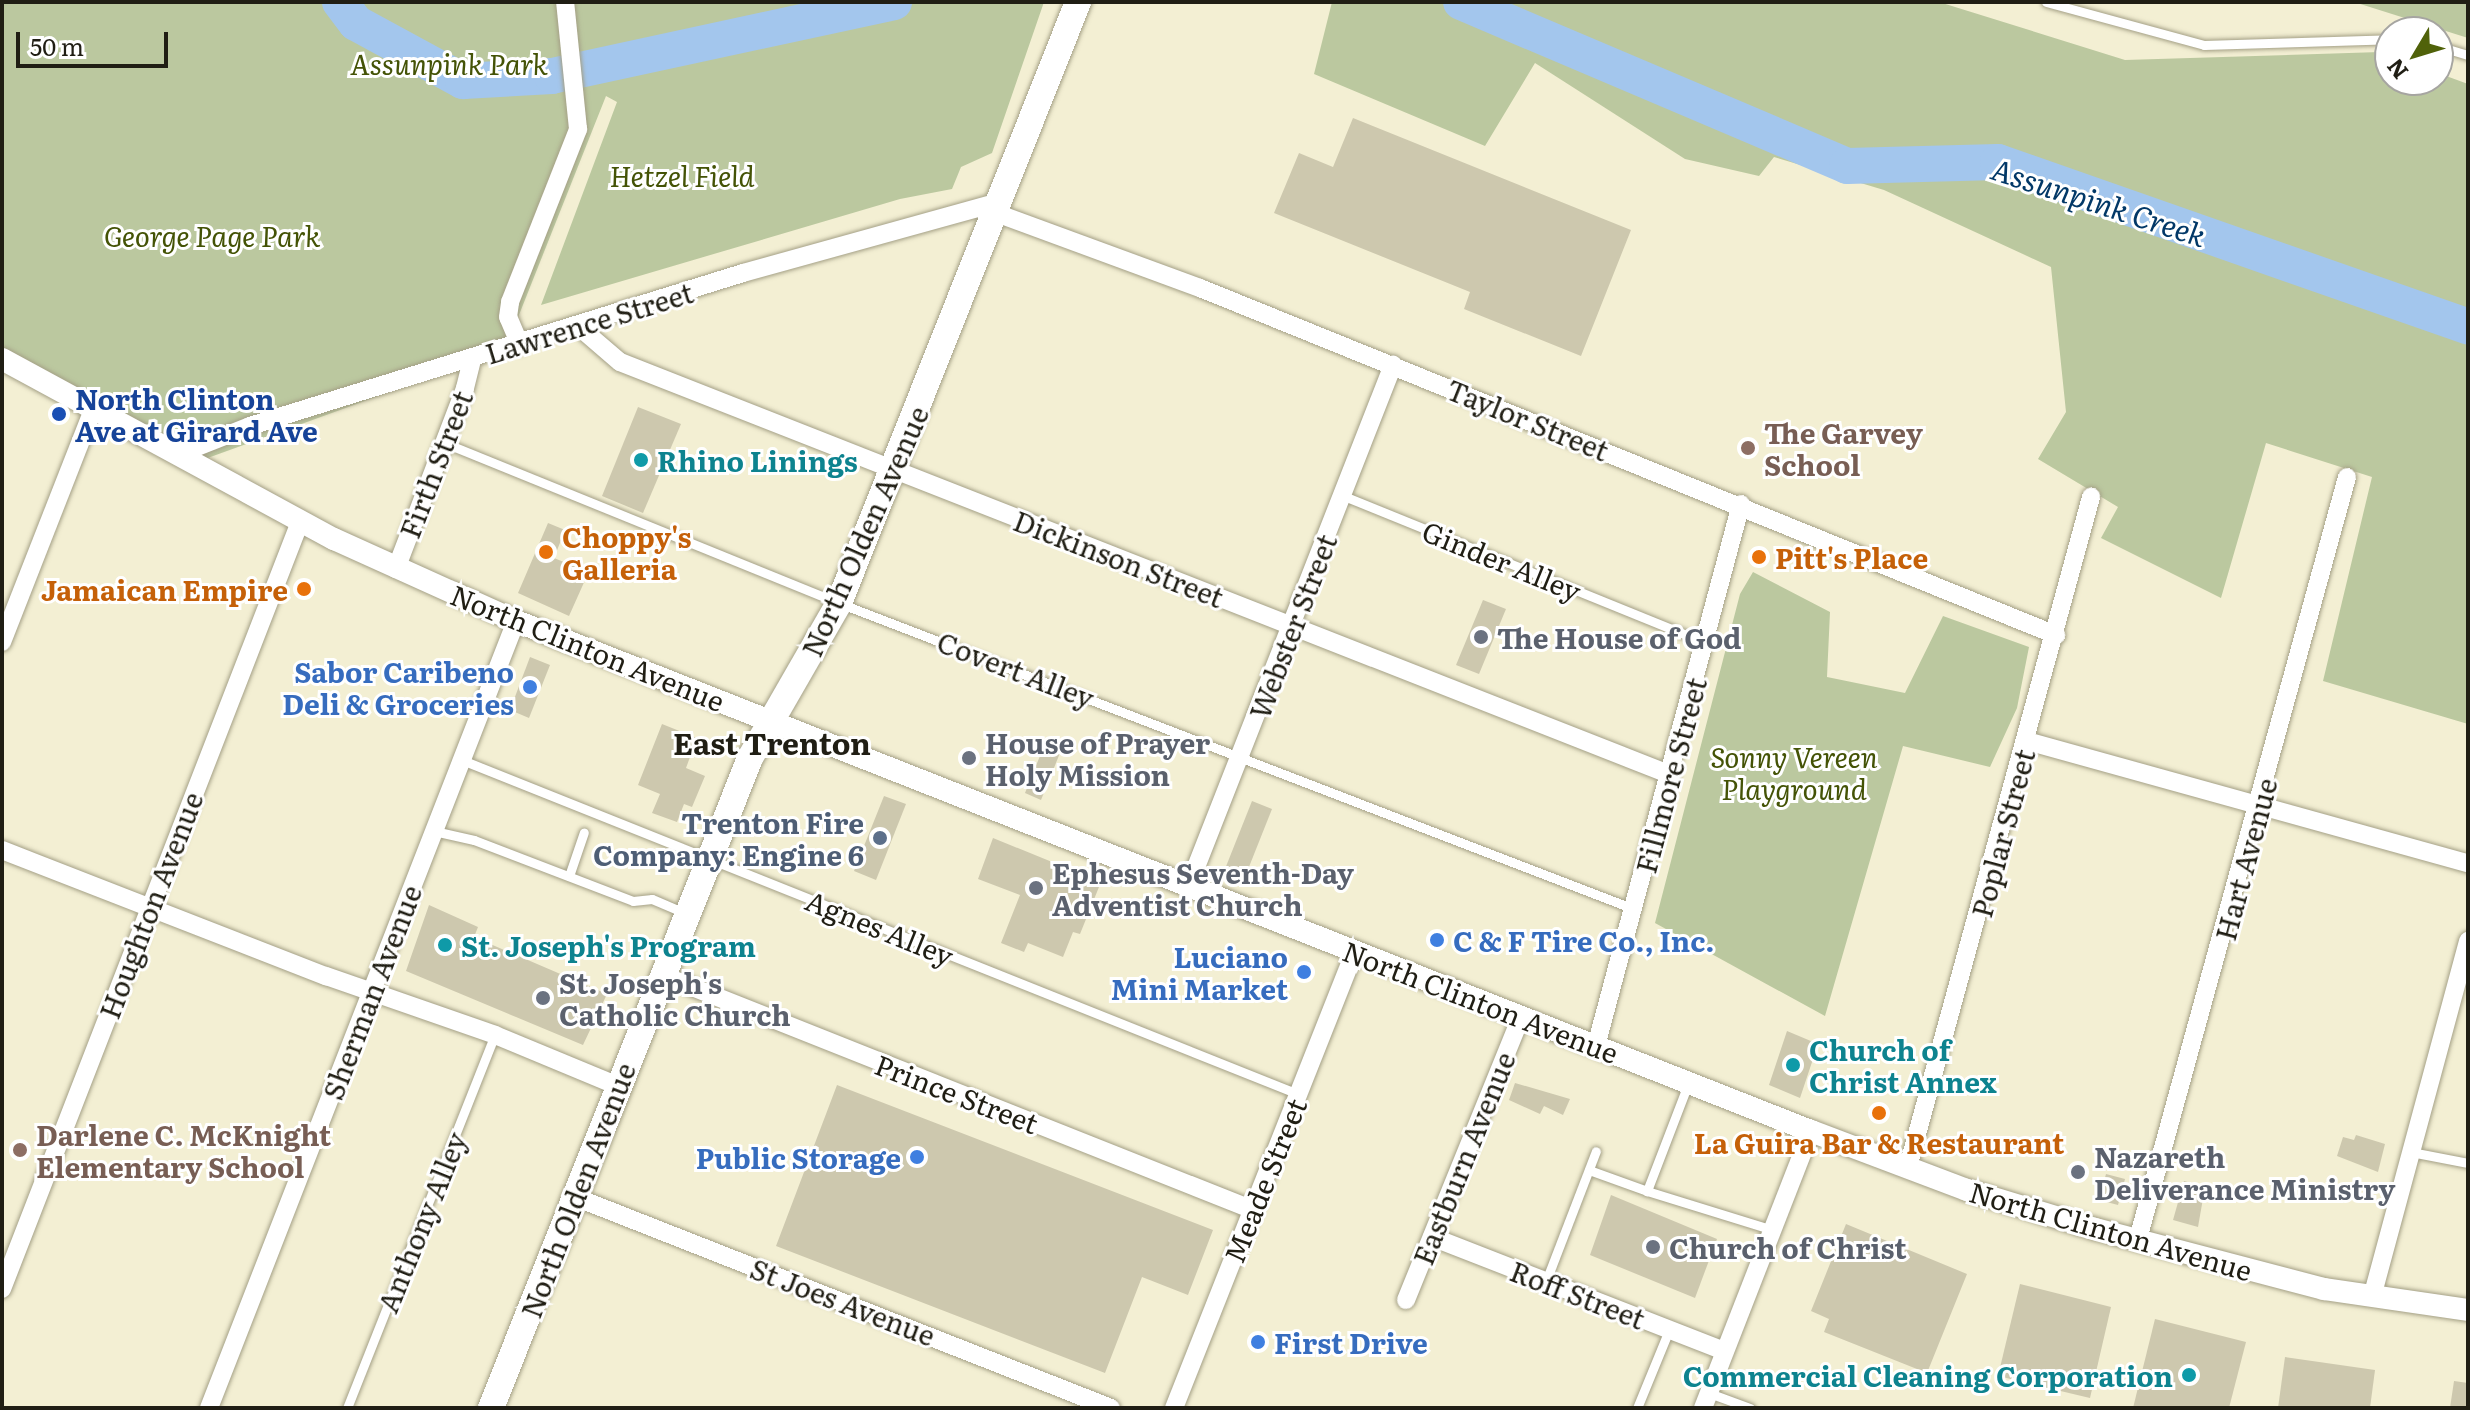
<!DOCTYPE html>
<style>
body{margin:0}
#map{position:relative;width:2470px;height:1410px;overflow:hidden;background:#f3efd3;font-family:Literata,serif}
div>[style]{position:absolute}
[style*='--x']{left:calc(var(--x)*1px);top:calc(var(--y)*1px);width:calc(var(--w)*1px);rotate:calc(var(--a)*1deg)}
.green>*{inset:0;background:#bbc89f}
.river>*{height:36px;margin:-18px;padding:0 18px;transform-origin:18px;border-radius:18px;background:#a3c6ed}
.building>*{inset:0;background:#cdc8ae}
.roads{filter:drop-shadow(0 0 2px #a4a086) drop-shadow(0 0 2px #a4a086)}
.service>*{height:9px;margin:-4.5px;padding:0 4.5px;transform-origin:4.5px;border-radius:4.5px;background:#fff}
.minor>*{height:18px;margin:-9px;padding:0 9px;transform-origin:9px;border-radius:9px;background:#fff}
.tertiary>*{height:22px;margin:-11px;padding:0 11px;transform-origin:11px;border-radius:11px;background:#fff}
.secondary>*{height:26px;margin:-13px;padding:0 13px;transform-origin:13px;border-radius:13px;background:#fff}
.dots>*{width:22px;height:22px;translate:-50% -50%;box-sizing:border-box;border:4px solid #fff;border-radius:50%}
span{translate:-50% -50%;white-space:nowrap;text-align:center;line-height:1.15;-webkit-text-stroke:6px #fff;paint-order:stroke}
.park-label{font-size:28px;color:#445306;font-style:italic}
.street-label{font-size:28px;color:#201e14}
.transit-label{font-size:28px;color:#164399;font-weight:700}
.left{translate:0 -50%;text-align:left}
.education-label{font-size:28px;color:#785e54;font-weight:700}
.culture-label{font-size:28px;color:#0d838f;font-weight:700}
.right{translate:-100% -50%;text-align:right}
.food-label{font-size:28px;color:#c56008;font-weight:700}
.worship-label{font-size:28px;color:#5b616d;font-weight:700}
.shop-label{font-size:28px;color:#366cbe;font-weight:700}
.service-label{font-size:28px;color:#4e5e75;font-weight:700}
.water-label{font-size:30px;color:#023867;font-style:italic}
.neighbourhood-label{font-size:30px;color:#201e14;font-weight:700}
.frame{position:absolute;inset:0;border:4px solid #201e14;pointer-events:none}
.north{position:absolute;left:2374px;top:16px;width:80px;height:80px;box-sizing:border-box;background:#fff;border:2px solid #a6a5a1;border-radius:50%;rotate:232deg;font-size:22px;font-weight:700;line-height:32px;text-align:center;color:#201e14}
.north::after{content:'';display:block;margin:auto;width:28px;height:36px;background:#50620a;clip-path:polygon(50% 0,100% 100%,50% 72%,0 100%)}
.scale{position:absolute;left:16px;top:32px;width:152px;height:36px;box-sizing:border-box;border:4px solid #201e14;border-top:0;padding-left:10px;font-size:24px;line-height:28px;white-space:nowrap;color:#201e14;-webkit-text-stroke:6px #fff;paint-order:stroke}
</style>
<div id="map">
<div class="green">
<div style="clip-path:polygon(2px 2px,1044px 2px,992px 153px,961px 167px,952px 189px,900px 199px,541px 305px,617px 102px,606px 96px,505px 350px,191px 464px,2px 360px)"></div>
<div style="clip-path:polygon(1332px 2px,1939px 2px,2125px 60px,2380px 52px,2390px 56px,2390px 80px,2438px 80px,2438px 73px,2468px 84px,2468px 724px,2323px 681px,2372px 477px,2266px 443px,2221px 598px,2101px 538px,2118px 507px,2038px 459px,2066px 412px,2051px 267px,1884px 190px,1774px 157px,1759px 176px,1685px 159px,1535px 63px,1485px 146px,1314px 74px)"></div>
<div style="clip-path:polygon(2354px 2px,2468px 2px,2468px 38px)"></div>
<div style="clip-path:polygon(1753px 572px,1830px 612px,1827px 677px,1905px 693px,1943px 616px,2029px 647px,2017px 708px,1990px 767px,1903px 746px,1825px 1016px,1655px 923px,1740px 594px)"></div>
</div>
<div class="river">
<div style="--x:340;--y:2;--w:26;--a:53"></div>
<div style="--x:356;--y:23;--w:122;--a:28.5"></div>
<div style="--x:463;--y:81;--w:89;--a:-3.2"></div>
<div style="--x:552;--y:76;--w:350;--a:-12.2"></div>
<div style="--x:1461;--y:2;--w:419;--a:23"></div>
<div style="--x:1847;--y:166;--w:151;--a:-1.5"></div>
<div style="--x:1998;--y:162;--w:498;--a:19.3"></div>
</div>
<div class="building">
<div style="clip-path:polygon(1353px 118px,1631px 230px,1581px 356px,1464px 309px,1470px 292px,1274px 213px,1299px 153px,1333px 167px)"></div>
<div style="clip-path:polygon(638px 407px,681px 424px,643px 513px,602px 496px)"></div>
<div style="clip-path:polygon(548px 523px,565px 530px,554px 558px,576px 567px,573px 572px,586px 578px,569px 616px,518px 593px)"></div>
<div style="clip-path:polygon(1483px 600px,1506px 609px,1479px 674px,1456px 665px)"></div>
<div style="clip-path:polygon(530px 657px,550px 665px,529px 718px,510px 710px)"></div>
<div style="clip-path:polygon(662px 724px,697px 738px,686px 768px,705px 776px,692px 807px,684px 804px,677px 822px,652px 813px,660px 794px,638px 785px)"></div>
<div style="clip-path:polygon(1046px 741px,1062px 748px,1041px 800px,1025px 793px)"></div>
<div style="clip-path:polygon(884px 796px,906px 804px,876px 880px,854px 871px)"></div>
<div style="clip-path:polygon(1252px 801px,1272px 809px,1243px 882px,1223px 874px)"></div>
<div style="clip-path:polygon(993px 838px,1101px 882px,1080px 934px,1073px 932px,1063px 957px,1028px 943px,1024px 952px,1001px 943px,1020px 895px,978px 879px)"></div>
<div style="clip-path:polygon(429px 905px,478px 927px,474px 937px,607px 994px,583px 1045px,406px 971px)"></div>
<div style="clip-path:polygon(1787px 1031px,1818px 1044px,1800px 1098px,1769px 1085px)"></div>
<div style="clip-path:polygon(1515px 1083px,1570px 1099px,1563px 1115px,1544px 1106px,1540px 1114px,1509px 1100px)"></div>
<div style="clip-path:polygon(837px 1085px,1213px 1230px,1188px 1295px,1142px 1277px,1105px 1373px,776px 1246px)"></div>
<div style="clip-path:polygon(2356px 1135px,2385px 1144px,2378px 1172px,2337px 1156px,2343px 1137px,2354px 1140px)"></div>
<div style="clip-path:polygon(2106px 1174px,2125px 1179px,2118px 1205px,2099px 1200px)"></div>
<div style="clip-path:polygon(2184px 1181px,2205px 1187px,2198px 1227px,2173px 1220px)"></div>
<div style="clip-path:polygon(1611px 1195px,1717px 1239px,1695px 1298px,1590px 1255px)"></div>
<div style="clip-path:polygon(1846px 1224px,1967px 1274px,1927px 1373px,1824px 1332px,1829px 1319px,1811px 1311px)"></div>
<div style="clip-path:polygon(2020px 1284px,2111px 1307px,2090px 1398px,1998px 1376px)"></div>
<div style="clip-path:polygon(2155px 1319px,2246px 1342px,2229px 1408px,2133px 1408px)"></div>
<div style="clip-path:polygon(2285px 1357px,2375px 1370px,2370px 1408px,2278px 1408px)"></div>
<div style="clip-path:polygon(2454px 1381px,2468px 1383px,2468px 1408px,2450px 1408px)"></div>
</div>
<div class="roads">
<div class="service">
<div style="--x:2046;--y:2;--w:164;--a:15.2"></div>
<div style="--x:2204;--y:45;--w:186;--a:-1.8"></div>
<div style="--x:2438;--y:46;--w:31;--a:17"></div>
<div style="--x:445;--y:443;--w:425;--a:22.1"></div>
<div style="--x:839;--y:603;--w:852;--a:21.05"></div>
<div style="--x:1344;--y:496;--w:388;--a:22.1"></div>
<div style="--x:462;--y:760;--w:900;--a:21.78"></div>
<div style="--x:434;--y:831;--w:41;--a:12.7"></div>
<div style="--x:474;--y:840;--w:170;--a:21"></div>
<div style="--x:633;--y:901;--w:19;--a:-6"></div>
<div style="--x:652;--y:899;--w:38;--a:23"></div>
<div style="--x:569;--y:876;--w:46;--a:-71.2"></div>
<div style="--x:1688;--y:1084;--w:115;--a:111"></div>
<div style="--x:1647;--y:1191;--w:132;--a:17.2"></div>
<div style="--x:2411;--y:1152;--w:58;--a:10.9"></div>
<div style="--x:1589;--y:1170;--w:62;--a:19.9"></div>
<div style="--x:1546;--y:1281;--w:139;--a:-69"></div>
<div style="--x:1709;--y:1393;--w:44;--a:20.1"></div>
<div style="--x:347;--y:1408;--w:401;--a:-68.4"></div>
<div style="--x:1637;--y:1408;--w:84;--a:-67.7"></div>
</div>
<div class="minor">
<div style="--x:996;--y:213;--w:217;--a:20.2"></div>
<div style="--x:1200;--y:288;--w:924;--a:22.07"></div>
<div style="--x:578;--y:326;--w:55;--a:40.6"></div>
<div style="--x:620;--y:362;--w:1129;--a:21.45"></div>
<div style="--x:520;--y:345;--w:30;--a:-113"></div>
<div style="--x:508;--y:317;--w:15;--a:-82"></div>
<div style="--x:510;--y:302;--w:186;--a:-68.5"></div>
<div style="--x:578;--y:129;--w:128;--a:-95.8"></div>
<div style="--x:179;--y:454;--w:76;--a:-21.5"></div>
<div style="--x:250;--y:426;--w:516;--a:-17.24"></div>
<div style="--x:743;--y:273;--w:269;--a:-15.5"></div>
<div style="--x:396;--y:569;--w:194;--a:-69.1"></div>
<div style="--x:465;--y:388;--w:30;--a:-76"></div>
<div style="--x:2;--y:642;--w:249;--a:-68.6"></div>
<div style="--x:2027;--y:741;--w:458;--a:15.5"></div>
<div style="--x:2;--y:850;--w:348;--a:21.3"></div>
<div style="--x:326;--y:976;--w:179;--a:19.2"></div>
<div style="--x:495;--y:1035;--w:133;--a:22.5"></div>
<div style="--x:1189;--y:885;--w:559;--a:-68.58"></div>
<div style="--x:662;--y:975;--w:636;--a:21.68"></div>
<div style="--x:1596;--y:1046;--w:561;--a:-75.02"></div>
<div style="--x:1908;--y:1167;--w:695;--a:-74.72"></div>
<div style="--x:575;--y:1197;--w:576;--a:21.49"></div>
<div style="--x:1432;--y:1237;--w:314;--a:21.3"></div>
<div style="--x:2138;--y:1239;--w:790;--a:-74.66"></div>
<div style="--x:2;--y:1289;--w:823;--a:-68.77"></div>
<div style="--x:2372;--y:1297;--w:369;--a:-74.9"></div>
<div style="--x:1406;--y:1300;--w:305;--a:-67.9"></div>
<div style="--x:209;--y:1408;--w:845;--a:-68.69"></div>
<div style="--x:1174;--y:1408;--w:491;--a:-68.4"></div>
<div style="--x:1703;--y:1408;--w:297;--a:-68.7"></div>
</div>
<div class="tertiary">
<div style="--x:2;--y:359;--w:378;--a:28.5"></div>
<div style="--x:334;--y:539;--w:200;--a:24.3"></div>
<div style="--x:516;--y:621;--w:1392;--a:21.5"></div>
<div style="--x:1811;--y:1131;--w:167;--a:20.7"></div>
<div style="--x:1967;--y:1190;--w:134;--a:16.9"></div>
<div style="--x:2095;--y:1229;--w:237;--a:14.7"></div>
<div style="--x:2324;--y:1289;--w:146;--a:8.3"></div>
</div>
<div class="secondary">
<div style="--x:491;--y:1408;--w:700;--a:-68.27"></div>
<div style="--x:750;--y:758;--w:179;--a:-60.1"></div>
<div style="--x:839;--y:603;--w:647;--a:-68.31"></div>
</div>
</div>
<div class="dots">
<div style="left:59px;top:414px;background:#1a4fb4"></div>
<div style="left:1748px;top:448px;background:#8d6e63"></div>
<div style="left:641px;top:460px;background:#0f9aa8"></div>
<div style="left:546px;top:552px;background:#e8710a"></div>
<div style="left:1759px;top:557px;background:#e8710a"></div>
<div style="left:304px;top:589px;background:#e8710a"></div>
<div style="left:1481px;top:637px;background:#6b7280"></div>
<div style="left:530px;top:687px;background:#3f7fe0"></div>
<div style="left:969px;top:758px;background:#6b7280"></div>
<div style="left:880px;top:838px;background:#5c6f8a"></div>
<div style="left:1036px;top:888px;background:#6b7280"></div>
<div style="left:1437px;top:940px;background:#3f7fe0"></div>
<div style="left:445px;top:945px;background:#0f9aa8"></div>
<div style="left:1304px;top:972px;background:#3f7fe0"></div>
<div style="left:543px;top:998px;background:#6b7280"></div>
<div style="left:1793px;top:1065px;background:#0f9aa8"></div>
<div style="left:1879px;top:1113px;background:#e8710a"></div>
<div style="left:20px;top:1150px;background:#8d6e63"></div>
<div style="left:917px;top:1157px;background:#3f7fe0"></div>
<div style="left:2078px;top:1172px;background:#6b7280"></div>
<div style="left:1653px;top:1247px;background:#6b7280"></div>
<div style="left:1258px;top:1342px;background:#3f7fe0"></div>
<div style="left:2189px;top:1375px;background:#0f9aa8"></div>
</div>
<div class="park-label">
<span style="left:449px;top:63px">Assunpink Park</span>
<span style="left:682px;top:175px">Hetzel Field</span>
<span style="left:212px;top:235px">George Page Park</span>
<span style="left:1794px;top:772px">Sonny Vereen<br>Playground</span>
</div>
<div class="street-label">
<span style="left:589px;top:322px;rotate:-17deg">Lawrence Street</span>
<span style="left:1528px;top:419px;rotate:22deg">Taylor Street</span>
<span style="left:435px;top:464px;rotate:-69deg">Firth Street</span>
<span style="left:864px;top:531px;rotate:-66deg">North Olden Avenue</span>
<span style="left:1119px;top:558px;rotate:21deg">Dickinson Street</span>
<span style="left:1502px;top:560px;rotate:22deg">Ginder Alley</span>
<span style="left:1292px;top:626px;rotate:-69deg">Webster Street</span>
<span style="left:588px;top:647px;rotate:22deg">North Clinton Avenue</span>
<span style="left:1016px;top:669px;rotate:21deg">Covert Alley</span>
<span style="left:1670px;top:775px;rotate:-75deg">Fillmore Street</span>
<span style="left:2002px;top:833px;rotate:-75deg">Poplar Street</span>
<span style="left:2245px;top:859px;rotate:-75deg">Hart Avenue</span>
<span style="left:150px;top:905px;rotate:-69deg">Houghton Avenue</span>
<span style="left:880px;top:927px;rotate:22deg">Agnes Alley</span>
<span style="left:371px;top:992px;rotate:-69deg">Sherman Avenue</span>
<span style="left:1481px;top:1001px;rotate:21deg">North Clinton Avenue</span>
<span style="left:957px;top:1093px;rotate:21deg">Prince Street</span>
<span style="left:1463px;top:1158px;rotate:-68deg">Eastburn Avenue</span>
<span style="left:1264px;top:1180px;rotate:-68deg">Meade Street</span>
<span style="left:577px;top:1190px;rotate:-69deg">North Olden Avenue</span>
<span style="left:421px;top:1222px;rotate:-68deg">Anthony Alley</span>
<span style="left:2111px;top:1230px;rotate:16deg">North Clinton Avenue</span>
<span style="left:1578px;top:1294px;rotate:21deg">Roff Street</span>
<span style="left:843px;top:1301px;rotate:21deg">St Joes Avenue</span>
</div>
<div class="transit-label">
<span class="left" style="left:75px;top:414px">North Clinton<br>Ave at Girard Ave</span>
</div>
<div class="education-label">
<span class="left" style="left:1764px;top:448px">The Garvey<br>School</span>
<span class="left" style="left:36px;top:1150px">Darlene C. McKnight<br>Elementary School</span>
</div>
<div class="culture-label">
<span class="left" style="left:657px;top:460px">Rhino Linings</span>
<span class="left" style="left:461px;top:945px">St. Joseph's Program</span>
<span class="left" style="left:1809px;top:1065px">Church of<br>Christ Annex</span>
<span class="right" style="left:2173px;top:1375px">Commercial Cleaning Corporation</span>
</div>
<div class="food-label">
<span class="left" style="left:562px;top:552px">Choppy's<br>Galleria</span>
<span class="left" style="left:1775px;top:557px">Pitt's Place</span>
<span class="right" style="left:288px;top:589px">Jamaican Empire</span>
<span style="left:1879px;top:1142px">La Guira Bar &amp; Restaurant</span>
</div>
<div class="worship-label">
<span class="left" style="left:1497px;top:637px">The House of God</span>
<span class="left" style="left:985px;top:758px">House of Prayer<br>Holy Mission</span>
<span class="left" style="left:1052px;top:888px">Ephesus Seventh-Day<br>Adventist Church</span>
<span class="left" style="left:559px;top:998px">St. Joseph's<br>Catholic Church</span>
<span class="left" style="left:2094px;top:1172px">Nazareth<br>Deliverance Ministry</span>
<span class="left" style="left:1669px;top:1247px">Church of Christ</span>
</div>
<div class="shop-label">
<span class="right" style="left:514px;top:687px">Sabor Caribeno<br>Deli &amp; Groceries</span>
<span class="left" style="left:1453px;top:940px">C &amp; F Tire Co., Inc.</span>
<span class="right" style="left:1288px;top:972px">Luciano<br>Mini Market</span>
<span class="right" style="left:901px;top:1157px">Public Storage</span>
<span class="left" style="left:1274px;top:1342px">First Drive</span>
</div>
<div class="service-label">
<span class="right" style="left:864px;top:838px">Trenton Fire<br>Company: Engine 6</span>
</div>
<div class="water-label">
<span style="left:2099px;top:201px;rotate:18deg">Assunpink Creek</span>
</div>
<div class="neighbourhood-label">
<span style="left:772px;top:742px">East Trenton</span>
</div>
<div class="frame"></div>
<div class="north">N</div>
<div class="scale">50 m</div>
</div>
